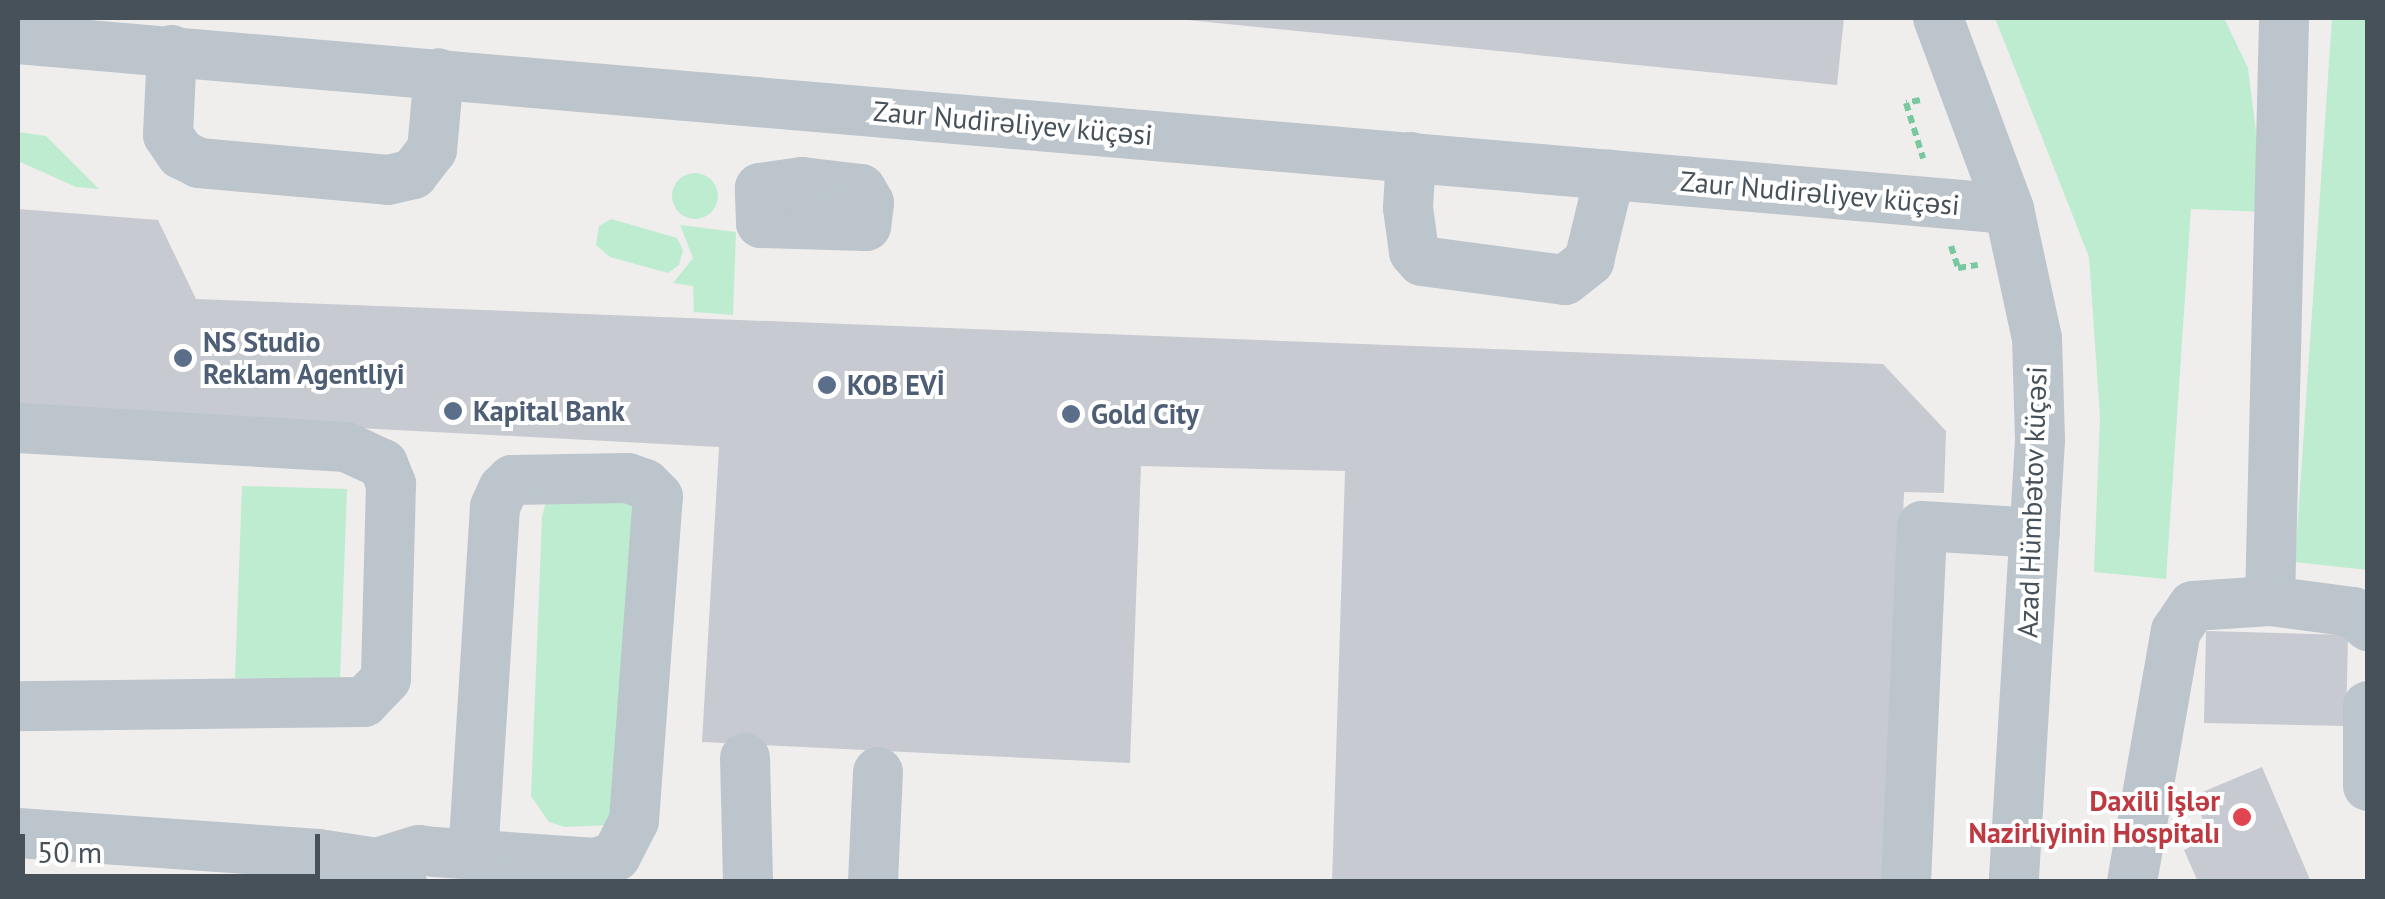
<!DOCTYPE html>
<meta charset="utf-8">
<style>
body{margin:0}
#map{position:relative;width:2385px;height:899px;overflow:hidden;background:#f0eded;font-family:"PT Sans",sans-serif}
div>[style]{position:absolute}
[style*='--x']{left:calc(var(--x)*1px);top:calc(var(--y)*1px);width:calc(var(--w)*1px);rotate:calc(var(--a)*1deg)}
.green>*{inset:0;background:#beecd0}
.round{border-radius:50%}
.building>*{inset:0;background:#c7cad0}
.path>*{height:6px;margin-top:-3px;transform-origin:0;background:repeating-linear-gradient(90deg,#78c8a0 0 8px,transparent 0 13px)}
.minor>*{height:50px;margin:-25px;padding:0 25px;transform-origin:25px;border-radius:25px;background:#bcc5cc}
.dots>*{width:28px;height:28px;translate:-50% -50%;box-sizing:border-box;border:5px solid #fff;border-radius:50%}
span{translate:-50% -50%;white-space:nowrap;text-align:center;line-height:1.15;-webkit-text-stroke:8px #fff;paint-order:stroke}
.street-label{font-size:28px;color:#47515a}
.service-label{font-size:28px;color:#4e5e75;font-weight:700}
.left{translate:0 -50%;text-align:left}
.health-label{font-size:28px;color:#be3a42;font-weight:700}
.right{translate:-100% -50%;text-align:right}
.frame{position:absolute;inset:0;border:20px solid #47515a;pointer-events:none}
.scale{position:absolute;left:20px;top:834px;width:300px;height:45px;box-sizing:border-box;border:5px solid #47515a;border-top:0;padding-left:12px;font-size:30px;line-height:35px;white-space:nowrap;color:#47515a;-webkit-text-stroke:8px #fff;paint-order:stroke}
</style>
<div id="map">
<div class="green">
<div style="clip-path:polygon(1995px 18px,2224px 18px,2248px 68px,2266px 212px,2191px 209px,2166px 579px,2094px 572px,2100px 417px,2089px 257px)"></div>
<div style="clip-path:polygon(2332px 18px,2367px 18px,2367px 570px,2295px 562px)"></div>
<div style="clip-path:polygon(18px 132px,46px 136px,99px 189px,76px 187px,18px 161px)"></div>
<div class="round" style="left:672px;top:173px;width:46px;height:46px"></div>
<div style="clip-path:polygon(611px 219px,677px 238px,683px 250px,679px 265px,668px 273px,610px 257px,596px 245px,599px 226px)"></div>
<div style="clip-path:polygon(680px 225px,736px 232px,733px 315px,694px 312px,693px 286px,673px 283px,693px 258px)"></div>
<div style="clip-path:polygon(242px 486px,347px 489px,340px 681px,235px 678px)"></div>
<div style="clip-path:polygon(618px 495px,633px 506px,610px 825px,565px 827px,549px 822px,531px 796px,542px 517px,546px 501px)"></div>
</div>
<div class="building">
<div style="clip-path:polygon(1168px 18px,1844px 18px,1837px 85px)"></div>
<div style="clip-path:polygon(18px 209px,158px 220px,196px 299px,1883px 364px,1946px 431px,1944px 493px,1904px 492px,1889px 882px,1332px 882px,1345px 471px,1141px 466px,1130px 763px,702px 742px,719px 447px,18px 410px)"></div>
<div style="clip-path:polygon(2206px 631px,2348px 635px,2346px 726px,2204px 723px)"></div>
<div style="clip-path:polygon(2262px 767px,2311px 882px,2198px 882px,2184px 850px,2210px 837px,2193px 796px)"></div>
</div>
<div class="path">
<div style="--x:1920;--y:100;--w:14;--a:168"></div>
<div style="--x:1906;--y:103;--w:58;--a:72.8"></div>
<div style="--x:1951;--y:246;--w:23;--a:72"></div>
<div style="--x:1958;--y:268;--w:20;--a:-9"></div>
</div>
<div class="minor">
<div style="--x:1938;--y:18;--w:204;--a:69.6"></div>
<div style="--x:2009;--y:209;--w:132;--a:77.8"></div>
<div style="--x:2037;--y:338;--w:102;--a:88.3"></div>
<div style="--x:2040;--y:440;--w:443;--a:93.4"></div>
<div style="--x:18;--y:39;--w:1998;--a:4.88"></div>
<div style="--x:172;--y:50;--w:85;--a:92.7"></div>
<div style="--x:168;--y:135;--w:23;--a:56"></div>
<div style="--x:181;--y:154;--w:20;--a:27"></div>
<div style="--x:199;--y:163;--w:190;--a:5.1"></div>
<div style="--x:388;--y:180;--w:26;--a:-13"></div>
<div style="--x:413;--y:174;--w:31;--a:-52"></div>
<div style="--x:432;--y:150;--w:77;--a:-84.8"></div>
<div style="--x:1411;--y:157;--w:51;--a:93.4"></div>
<div style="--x:1408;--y:208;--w:44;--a:82.2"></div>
<div style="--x:1414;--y:252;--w:12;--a:48"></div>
<div style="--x:1422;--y:261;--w:144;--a:7.6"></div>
<div style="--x:1565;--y:280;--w:31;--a:-38"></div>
<div style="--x:1589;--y:261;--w:89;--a:-76.3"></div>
<div style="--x:802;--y:182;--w:59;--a:6.8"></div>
<div style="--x:861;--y:189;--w:16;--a:60"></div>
<div style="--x:869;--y:203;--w:23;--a:97"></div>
<div style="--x:866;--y:226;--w:105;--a:-178.4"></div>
<div style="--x:761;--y:223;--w:35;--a:-92"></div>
<div style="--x:760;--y:188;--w:42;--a:-8.1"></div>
<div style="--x:18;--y:428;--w:329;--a:3.3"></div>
<div style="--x:346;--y:447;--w:41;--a:24.7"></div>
<div style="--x:383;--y:464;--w:22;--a:68"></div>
<div style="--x:391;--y:484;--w:195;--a:91.5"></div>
<div style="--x:386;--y:679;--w:32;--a:134"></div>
<div style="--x:364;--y:702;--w:346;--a:179.3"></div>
<div style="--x:2270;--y:601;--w:583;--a:-88.62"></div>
<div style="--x:2368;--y:706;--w:80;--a:90"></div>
<div style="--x:745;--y:758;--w:124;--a:88.6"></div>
<div style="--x:18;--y:833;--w:301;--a:4"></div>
<div style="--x:318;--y:854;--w:60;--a:8.7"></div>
<div style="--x:377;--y:863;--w:31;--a:37"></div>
<div style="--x:377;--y:863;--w:44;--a:-17.2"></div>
<div style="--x:419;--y:850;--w:16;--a:7"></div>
<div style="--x:435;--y:852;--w:161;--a:3.9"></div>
<div style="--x:596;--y:863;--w:21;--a:-19"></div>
<div style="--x:616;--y:856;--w:39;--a:-63"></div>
<div style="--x:634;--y:821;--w:325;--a:-85.8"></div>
<div style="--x:658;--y:497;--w:18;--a:-135"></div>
<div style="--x:645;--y:484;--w:18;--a:-161"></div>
<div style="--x:628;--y:478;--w:116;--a:179"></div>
<div style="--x:512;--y:480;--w:13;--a:135"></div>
<div style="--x:503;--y:489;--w:20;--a:114"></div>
<div style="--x:495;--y:507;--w:349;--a:93.6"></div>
<div style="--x:873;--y:882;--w:110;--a:-87.4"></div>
<div style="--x:1906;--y:882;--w:356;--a:-87.4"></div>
<div style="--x:1922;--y:526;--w:113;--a:3.5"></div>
<div style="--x:2132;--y:882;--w:255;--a:-80.1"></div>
<div style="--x:2176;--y:631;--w:30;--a:-56"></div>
<div style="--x:2193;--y:606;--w:77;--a:-3.7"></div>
<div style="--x:2270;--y:601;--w:84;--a:7.5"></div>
<div style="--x:2353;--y:612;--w:21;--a:43"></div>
</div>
<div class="dots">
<div style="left:183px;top:358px;background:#5c6f8a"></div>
<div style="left:827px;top:385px;background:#5c6f8a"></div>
<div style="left:453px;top:411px;background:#5c6f8a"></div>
<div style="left:1071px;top:414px;background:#5c6f8a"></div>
<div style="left:2242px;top:817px;background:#e0444e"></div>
</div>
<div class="street-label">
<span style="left:1013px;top:123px;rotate:5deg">Zaur Nudirəliyev küçəsi</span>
<span style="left:1820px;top:193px;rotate:5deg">Zaur Nudirəliyev küçəsi</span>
<span style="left:2032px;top:502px;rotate:-88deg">Azad Hümbətov küçəsi</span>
</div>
<div class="service-label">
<span class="left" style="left:203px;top:358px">NS Studio<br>Reklam Agentliyi</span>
<span class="left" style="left:847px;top:385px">KOB EVİ</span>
<span class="left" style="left:473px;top:411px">Kapital Bank</span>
<span class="left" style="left:1091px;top:414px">Gold City</span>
</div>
<div class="health-label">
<span class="right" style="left:2220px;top:817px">Daxili İşlər<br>Nazirliyinin Hospitalı</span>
</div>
<div class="frame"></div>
<div class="scale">50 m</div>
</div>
